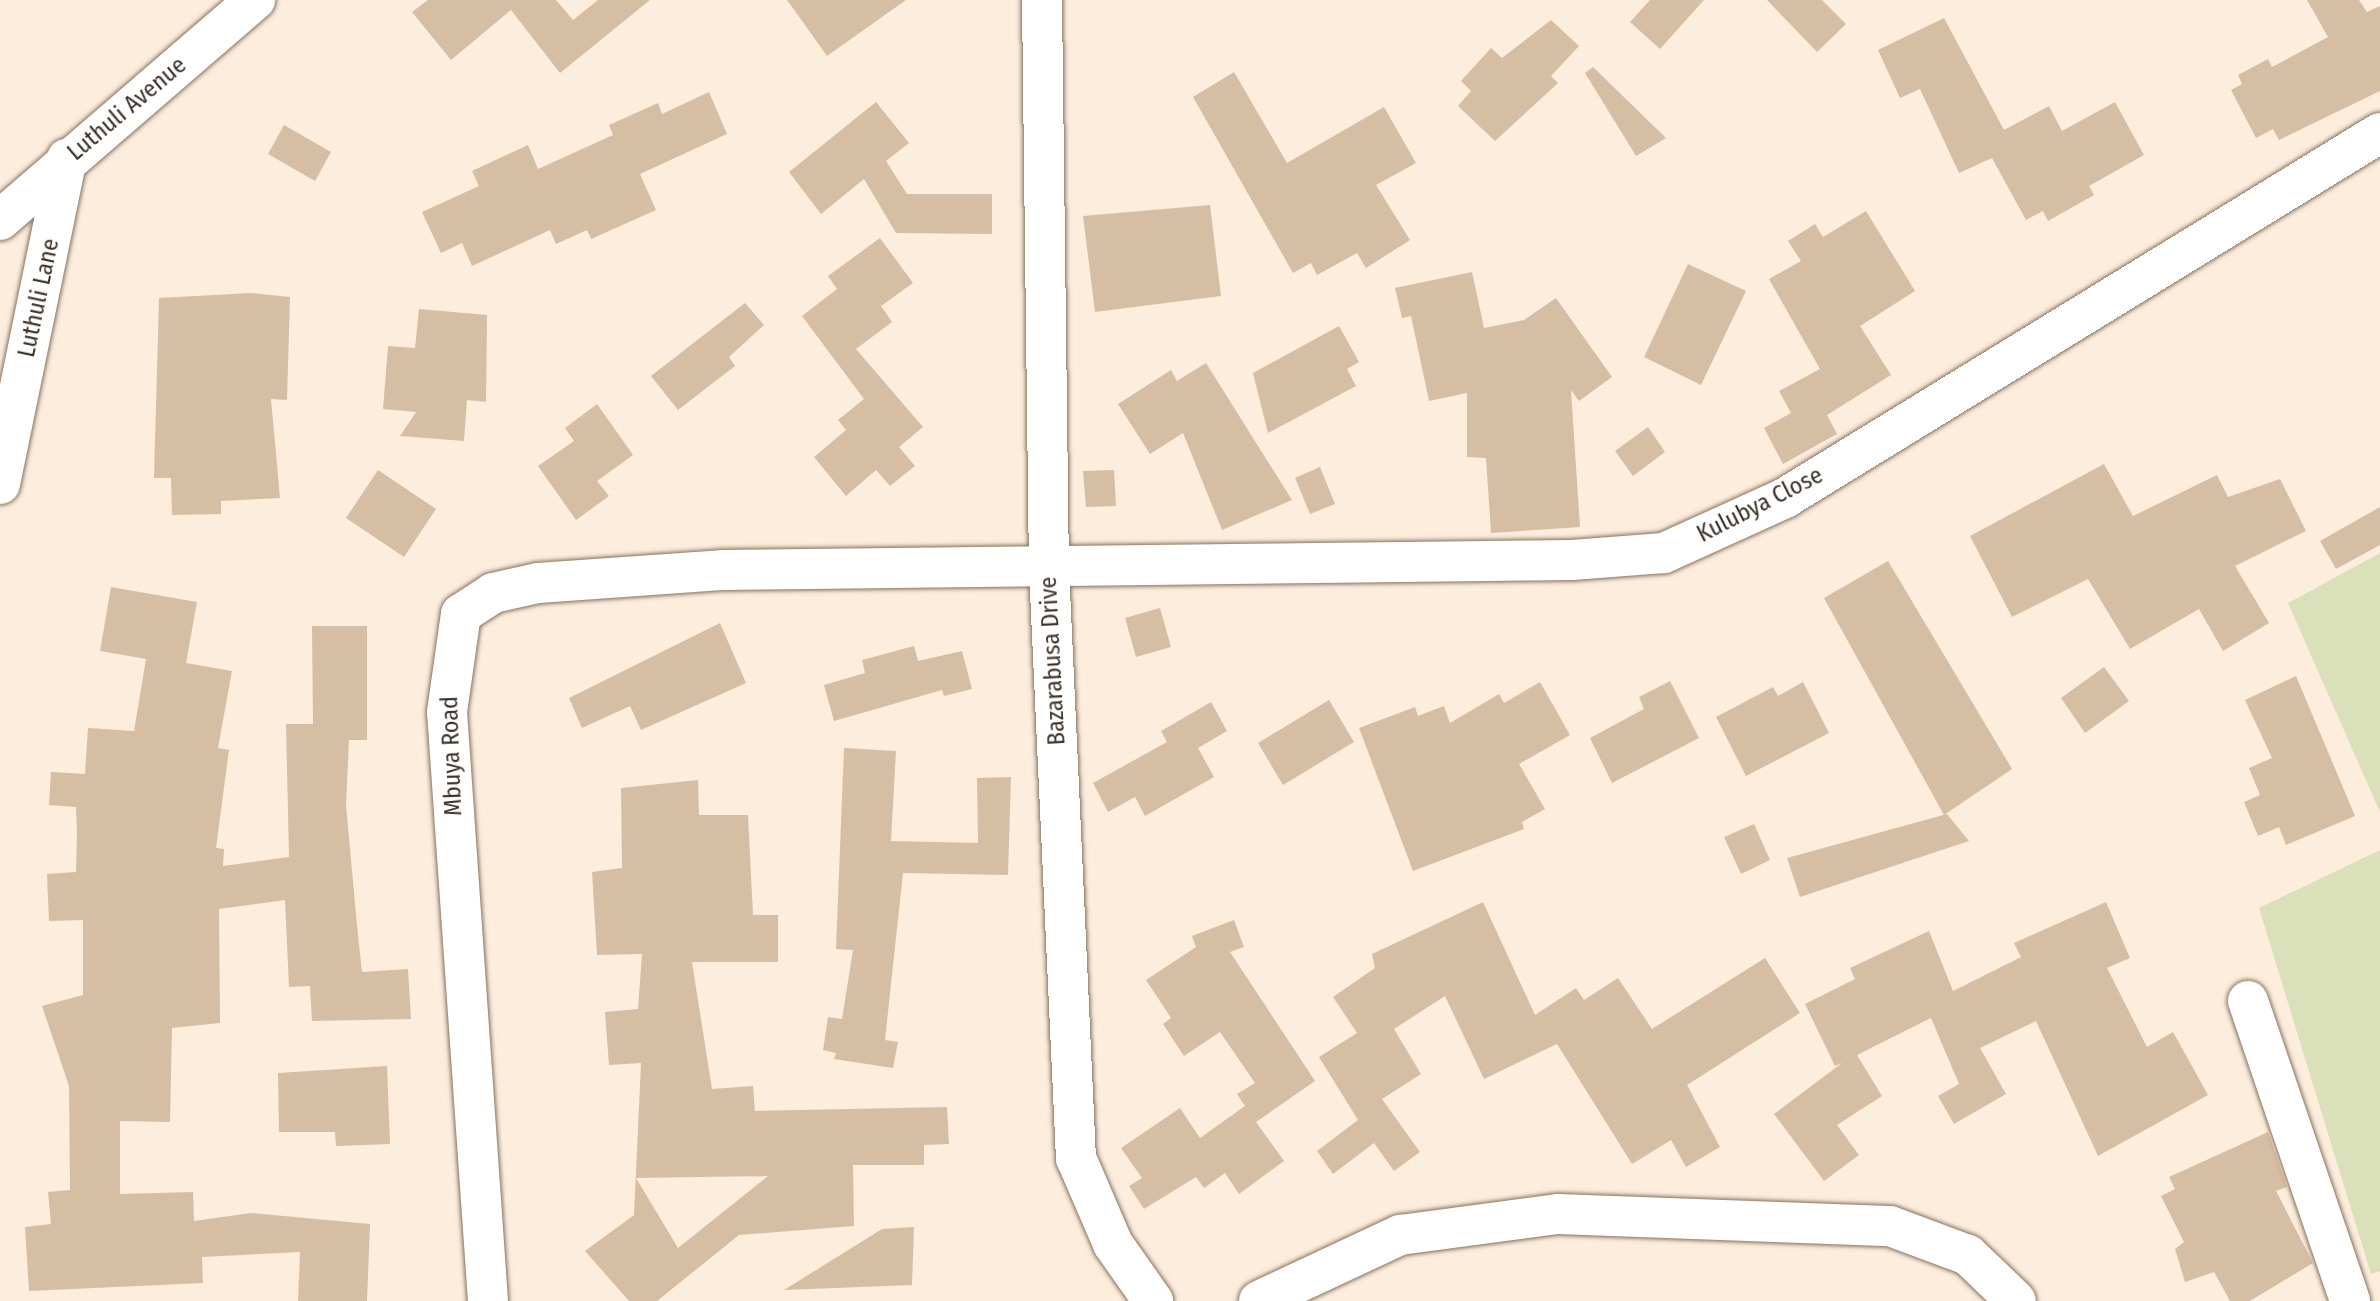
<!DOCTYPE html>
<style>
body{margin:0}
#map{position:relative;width:2380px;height:1301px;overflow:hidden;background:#fceddd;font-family:"Fira Sans Condensed",sans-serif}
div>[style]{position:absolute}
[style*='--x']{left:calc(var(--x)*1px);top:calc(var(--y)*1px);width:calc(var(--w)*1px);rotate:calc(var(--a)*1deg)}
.green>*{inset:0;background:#d9e0ba}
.building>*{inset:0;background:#d6bea5}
.roads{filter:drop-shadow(0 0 2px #88725b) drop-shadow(0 0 2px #88725b)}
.minor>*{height:40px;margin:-20px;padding:0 20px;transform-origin:20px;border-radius:20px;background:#fff}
span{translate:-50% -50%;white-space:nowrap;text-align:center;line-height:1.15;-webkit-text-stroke:7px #fff;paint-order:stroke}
.street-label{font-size:24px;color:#3a3127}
</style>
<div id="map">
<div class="green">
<div style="clip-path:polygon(2380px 553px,2380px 812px,2288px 603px)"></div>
<div style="clip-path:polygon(2380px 850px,2380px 1271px,2371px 1274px,2259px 908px)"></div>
</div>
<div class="building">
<div style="clip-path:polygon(428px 0,556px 0,573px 20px,598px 0,650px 0,560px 73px,511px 10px,451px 60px,412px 12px)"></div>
<div style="clip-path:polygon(787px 0,906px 0,827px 56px)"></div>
<div style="clip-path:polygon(1650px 0,1704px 0,1660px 49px,1630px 22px)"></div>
<div style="clip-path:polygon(1767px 0,1822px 0,1846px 24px,1817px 52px)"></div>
<div style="clip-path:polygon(2307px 0,2359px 0,2367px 12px,2380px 6px,2380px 91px,2279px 140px,2273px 129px,2256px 138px,2231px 90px,2242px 84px,2238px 75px,2268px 59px,2272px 67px,2328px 37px)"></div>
<div style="clip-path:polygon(1944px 18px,2004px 130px,2049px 106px,2062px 131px,2115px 102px,2144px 155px,2089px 186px,2094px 195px,2048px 221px,2043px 211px,2026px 220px,1992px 158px,1959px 173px,1920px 89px,1900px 98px,1878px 50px)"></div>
<div style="clip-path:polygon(1551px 20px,1579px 46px,1551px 76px,1558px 83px,1495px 141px,1458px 106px,1471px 91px,1461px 81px,1491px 48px,1502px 58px)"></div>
<div style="clip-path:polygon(1593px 67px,1666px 138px,1636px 156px,1585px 73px)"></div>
<div style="clip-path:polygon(1234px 72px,1287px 163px,1384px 107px,1416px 163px,1376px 185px,1410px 240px,1366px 268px,1357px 253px,1317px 275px,1311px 263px,1293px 273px,1193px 97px)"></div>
<div style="clip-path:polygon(709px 92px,727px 134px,640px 174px,656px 210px,591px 239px,587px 230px,556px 244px,550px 230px,472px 266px,462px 243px,441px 253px,422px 212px,479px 186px,472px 171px,528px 145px,538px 169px,613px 135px,609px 125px,658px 103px,662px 114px)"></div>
<div style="clip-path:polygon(876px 102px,909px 143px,886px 161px,907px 194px,992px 194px,992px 234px,896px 233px,864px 179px,821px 214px,789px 172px)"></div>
<div style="clip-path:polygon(284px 125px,331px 152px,315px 181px,268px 154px)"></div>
<div style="clip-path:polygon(1210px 205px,1221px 296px,1095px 312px,1083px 216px)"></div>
<div style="clip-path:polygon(1866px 211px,1915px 291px,1860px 326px,1891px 375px,1827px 415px,1837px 434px,1783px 464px,1764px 428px,1791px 413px,1779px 391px,1820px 369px,1769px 279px,1801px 261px,1788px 241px,1815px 224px,1823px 237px)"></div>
<div style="clip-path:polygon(880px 238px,913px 283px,881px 306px,892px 322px,856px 349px,923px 427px,899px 447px,915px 466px,890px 486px,876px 470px,846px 496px,814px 457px,846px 430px,838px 420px,864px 399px,802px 316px,837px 289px,828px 276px)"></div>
<div style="clip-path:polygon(1688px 264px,1746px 291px,1701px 385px,1644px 357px)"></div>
<div style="clip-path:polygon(1472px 272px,1484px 328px,1524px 320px,1556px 298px,1612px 377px,1579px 401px,1571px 390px,1580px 527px,1491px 533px,1486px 458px,1467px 457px,1467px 393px,1429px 401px,1411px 316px,1402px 318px,1395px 288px)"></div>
<div style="clip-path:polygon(251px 293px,290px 297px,287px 400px,271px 399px,280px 498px,221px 501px,221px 514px,172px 515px,171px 478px,154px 478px,159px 298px)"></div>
<div style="clip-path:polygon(745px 303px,764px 325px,729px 357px,735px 366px,678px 410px,651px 376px)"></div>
<div style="clip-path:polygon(419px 309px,487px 315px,486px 402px,467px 400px,464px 441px,400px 436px,416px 412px,383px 409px,388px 346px,415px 348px)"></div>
<div style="clip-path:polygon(1339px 326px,1359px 362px,1347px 369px,1356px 386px,1268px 433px,1253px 373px)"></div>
<div style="clip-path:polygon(1206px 363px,1292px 500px,1222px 530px,1183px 433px,1150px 454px,1118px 404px,1171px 370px,1177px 381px)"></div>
<div style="clip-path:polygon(597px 404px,633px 455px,597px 481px,609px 496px,576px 520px,538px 466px,574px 441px,565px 428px)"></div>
<div style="clip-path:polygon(1648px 427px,1665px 452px,1633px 476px,1615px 451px)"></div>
<div style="clip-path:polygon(2104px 464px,2133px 516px,2217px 475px,2228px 497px,2280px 479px,2306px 531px,2235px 566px,2269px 623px,2223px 651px,2199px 609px,2130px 649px,2088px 579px,2012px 617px,1970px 536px)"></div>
<div style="clip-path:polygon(1320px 467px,1335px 504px,1310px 514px,1295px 478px)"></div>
<div style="clip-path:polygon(378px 470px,436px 509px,404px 557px,346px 518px)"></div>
<div style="clip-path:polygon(1114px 470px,1116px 506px,1086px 507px,1083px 471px)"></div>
<div style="clip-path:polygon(2380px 507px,2380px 545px,2336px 569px,2320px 541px)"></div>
<div style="clip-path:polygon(1888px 561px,2012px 769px,1944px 815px,1824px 598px)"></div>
<div style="clip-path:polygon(111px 587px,197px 602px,186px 663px,232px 671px,218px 748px,229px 750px,216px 848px,224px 849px,223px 866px,289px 857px,286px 724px,313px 724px,312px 626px,367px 626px,367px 740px,349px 740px,346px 805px,357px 925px,362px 972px,408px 969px,411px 1019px,312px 1021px,310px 986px,289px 987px,285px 900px,219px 909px,220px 1023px,172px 1028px,170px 1122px,120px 1121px,120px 1194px,193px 1192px,194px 1221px,251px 1213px,370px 1224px,367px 1301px,298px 1301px,300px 1252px,202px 1257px,203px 1283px,29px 1291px,25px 1227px,51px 1224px,48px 1192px,70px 1190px,69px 1086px,42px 1006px,83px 995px,83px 920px,49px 921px,47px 874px,76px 872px,77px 833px,76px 807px,49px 805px,51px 772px,85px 774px,88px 728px,134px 731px,146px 659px,100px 651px)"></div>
<div style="clip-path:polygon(1160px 608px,1171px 647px,1136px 657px,1125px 618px)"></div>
<div style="clip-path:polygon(720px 623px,746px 683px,641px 730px,630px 706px,582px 728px,569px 698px)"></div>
<div style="clip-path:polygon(914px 646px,918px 661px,962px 651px,972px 689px,944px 696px,942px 690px,834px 721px,824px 685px,865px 673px,862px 660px)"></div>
<div style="clip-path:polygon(2104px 667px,2129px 701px,2085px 733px,2061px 698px)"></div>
<div style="clip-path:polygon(2296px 676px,2355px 816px,2286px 845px,2279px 827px,2258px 836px,2244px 802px,2260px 795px,2249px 768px,2272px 758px,2245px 700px)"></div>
<div style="clip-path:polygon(1670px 681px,1699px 738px,1612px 783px,1590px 738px,1644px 709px,1639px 697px)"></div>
<div style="clip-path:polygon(1540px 682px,1570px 735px,1519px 764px,1545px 809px,1522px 822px,1524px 829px,1413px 871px,1359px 728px,1415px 707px,1418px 716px,1444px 706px,1450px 723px,1499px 694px,1504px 703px)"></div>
<div style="clip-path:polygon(1803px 682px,1829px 733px,1746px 776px,1716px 717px,1773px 687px,1778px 696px)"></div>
<div style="clip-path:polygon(1329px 700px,1354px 742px,1283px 785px,1258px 743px)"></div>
<div style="clip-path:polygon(1211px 702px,1227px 731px,1198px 748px,1214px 777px,1145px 816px,1135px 797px,1108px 812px,1093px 783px,1167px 742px,1161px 731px)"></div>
<div style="clip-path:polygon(844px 748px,896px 751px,891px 841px,978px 843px,977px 778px,1011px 777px,1008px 875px,903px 873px,885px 1040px,898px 1042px,893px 1068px,834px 1059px,836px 1053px,823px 1050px,828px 1017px,842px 1019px,853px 950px,836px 949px)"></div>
<div style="clip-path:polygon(evenodd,698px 780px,699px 815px,748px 815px,753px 915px,778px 915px,778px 962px,692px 962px,712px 1089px,753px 1086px,755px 1111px,947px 1107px,949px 1144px,924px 1145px,924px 1165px,853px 1165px,854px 1226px,739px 1235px,657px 1301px,629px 1301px,585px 1251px,634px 1215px,641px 1063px,609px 1065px,605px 1012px,638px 1009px,642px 954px,597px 955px,592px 872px,622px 868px,621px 788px,698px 780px,768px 1176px,678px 1248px,636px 1178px,768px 1176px)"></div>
<div style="clip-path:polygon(1947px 814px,1969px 841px,1800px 897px,1787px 858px)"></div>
<div style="clip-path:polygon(1754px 824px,1770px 860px,1741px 874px,1724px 837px)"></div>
<div style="clip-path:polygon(1483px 902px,1535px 1015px,1576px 988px,1584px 1000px,1618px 978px,1652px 1029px,1765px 958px,1800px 1013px,1687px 1085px,1720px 1147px,1686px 1167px,1671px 1140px,1632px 1164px,1557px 1044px,1484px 1079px,1445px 996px,1394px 1029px,1421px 1074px,1382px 1099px,1420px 1152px,1394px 1171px,1374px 1143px,1333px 1174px,1317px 1151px,1358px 1120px,1319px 1057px,1357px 1033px,1333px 997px,1375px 968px,1372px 954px)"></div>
<div style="clip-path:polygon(2106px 902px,2130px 958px,2107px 968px,2147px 1047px,2173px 1032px,2208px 1095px,2098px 1156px,2036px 1021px,1980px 1048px,2006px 1094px,1954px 1124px,1938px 1096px,1959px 1084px,1931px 1018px,1857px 1055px,1882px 1096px,1837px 1125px,1859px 1155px,1824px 1181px,1774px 1114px,1842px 1063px,1835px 1066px,1805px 1004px,1855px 979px,1850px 968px,1929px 931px,1953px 991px,2021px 957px,2014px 943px)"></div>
<div style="clip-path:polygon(1234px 920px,1244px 947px,1230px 952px,1315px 1081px,1256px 1122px,1284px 1161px,1239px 1194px,1225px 1173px,1204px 1188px,1196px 1177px,1144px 1209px,1129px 1186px,1142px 1178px,1121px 1148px,1180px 1108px,1200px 1138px,1245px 1106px,1237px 1094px,1255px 1083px,1220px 1032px,1184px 1056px,1163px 1024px,1171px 1018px,1146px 980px,1196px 947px,1192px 936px)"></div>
<div style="clip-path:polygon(387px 1066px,390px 1144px,336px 1146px,335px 1132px,279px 1132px,278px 1073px)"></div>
<div style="clip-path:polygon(2268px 1132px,2287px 1187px,2276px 1191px,2313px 1263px,2250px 1301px,2230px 1301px,2214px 1272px,2185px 1282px,2175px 1249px,2184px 1242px,2161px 1196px,2175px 1189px,2169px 1177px)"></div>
<div style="clip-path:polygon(914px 1227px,912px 1285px,784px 1290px,882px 1229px)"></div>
</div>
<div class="roads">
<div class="minor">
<div style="--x:1042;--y:0;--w:569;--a:89.3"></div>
<div style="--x:1049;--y:569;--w:590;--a:87.38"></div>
<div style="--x:1076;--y:1158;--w:94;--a:66.7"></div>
<div style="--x:1113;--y:1244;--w:70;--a:54.9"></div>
<div style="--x:0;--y:220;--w:337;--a:-40.8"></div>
<div style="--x:0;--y:484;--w:332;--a:-78.4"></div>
<div style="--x:2248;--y:1001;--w:317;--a:71.2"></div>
<div style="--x:488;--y:1301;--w:590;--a:-93.98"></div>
<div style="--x:447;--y:712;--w:99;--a:-81.9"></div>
<div style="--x:461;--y:614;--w:38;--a:-33"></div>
<div style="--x:493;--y:593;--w:46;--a:-12.5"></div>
<div style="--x:538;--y:583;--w:184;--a:-4"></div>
<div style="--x:722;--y:570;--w:850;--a:-0.67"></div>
<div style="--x:1572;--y:560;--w:92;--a:-4.4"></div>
<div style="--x:1664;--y:553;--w:133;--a:-24.4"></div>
<div style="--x:1785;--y:498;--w:698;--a:-31.53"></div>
<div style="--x:1259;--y:1301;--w:156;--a:-25.1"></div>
<div style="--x:1400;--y:1235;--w:159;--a:-7.6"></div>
<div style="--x:1558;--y:1214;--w:332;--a:2.1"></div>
<div style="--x:1890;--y:1226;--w:83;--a:20.4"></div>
<div style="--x:1968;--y:1255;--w:66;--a:43.8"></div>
</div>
</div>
<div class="street-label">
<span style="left:127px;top:109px;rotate:-40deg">Luthuli Avenue</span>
<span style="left:39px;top:298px;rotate:-78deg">Luthuli Lane</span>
<span style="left:1760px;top:505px;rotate:-27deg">Kulubya Close</span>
<span style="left:1053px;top:661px;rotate:-93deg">Bazarabusa Drive</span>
<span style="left:452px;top:756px;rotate:-92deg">Mbuya Road</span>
</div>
</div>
